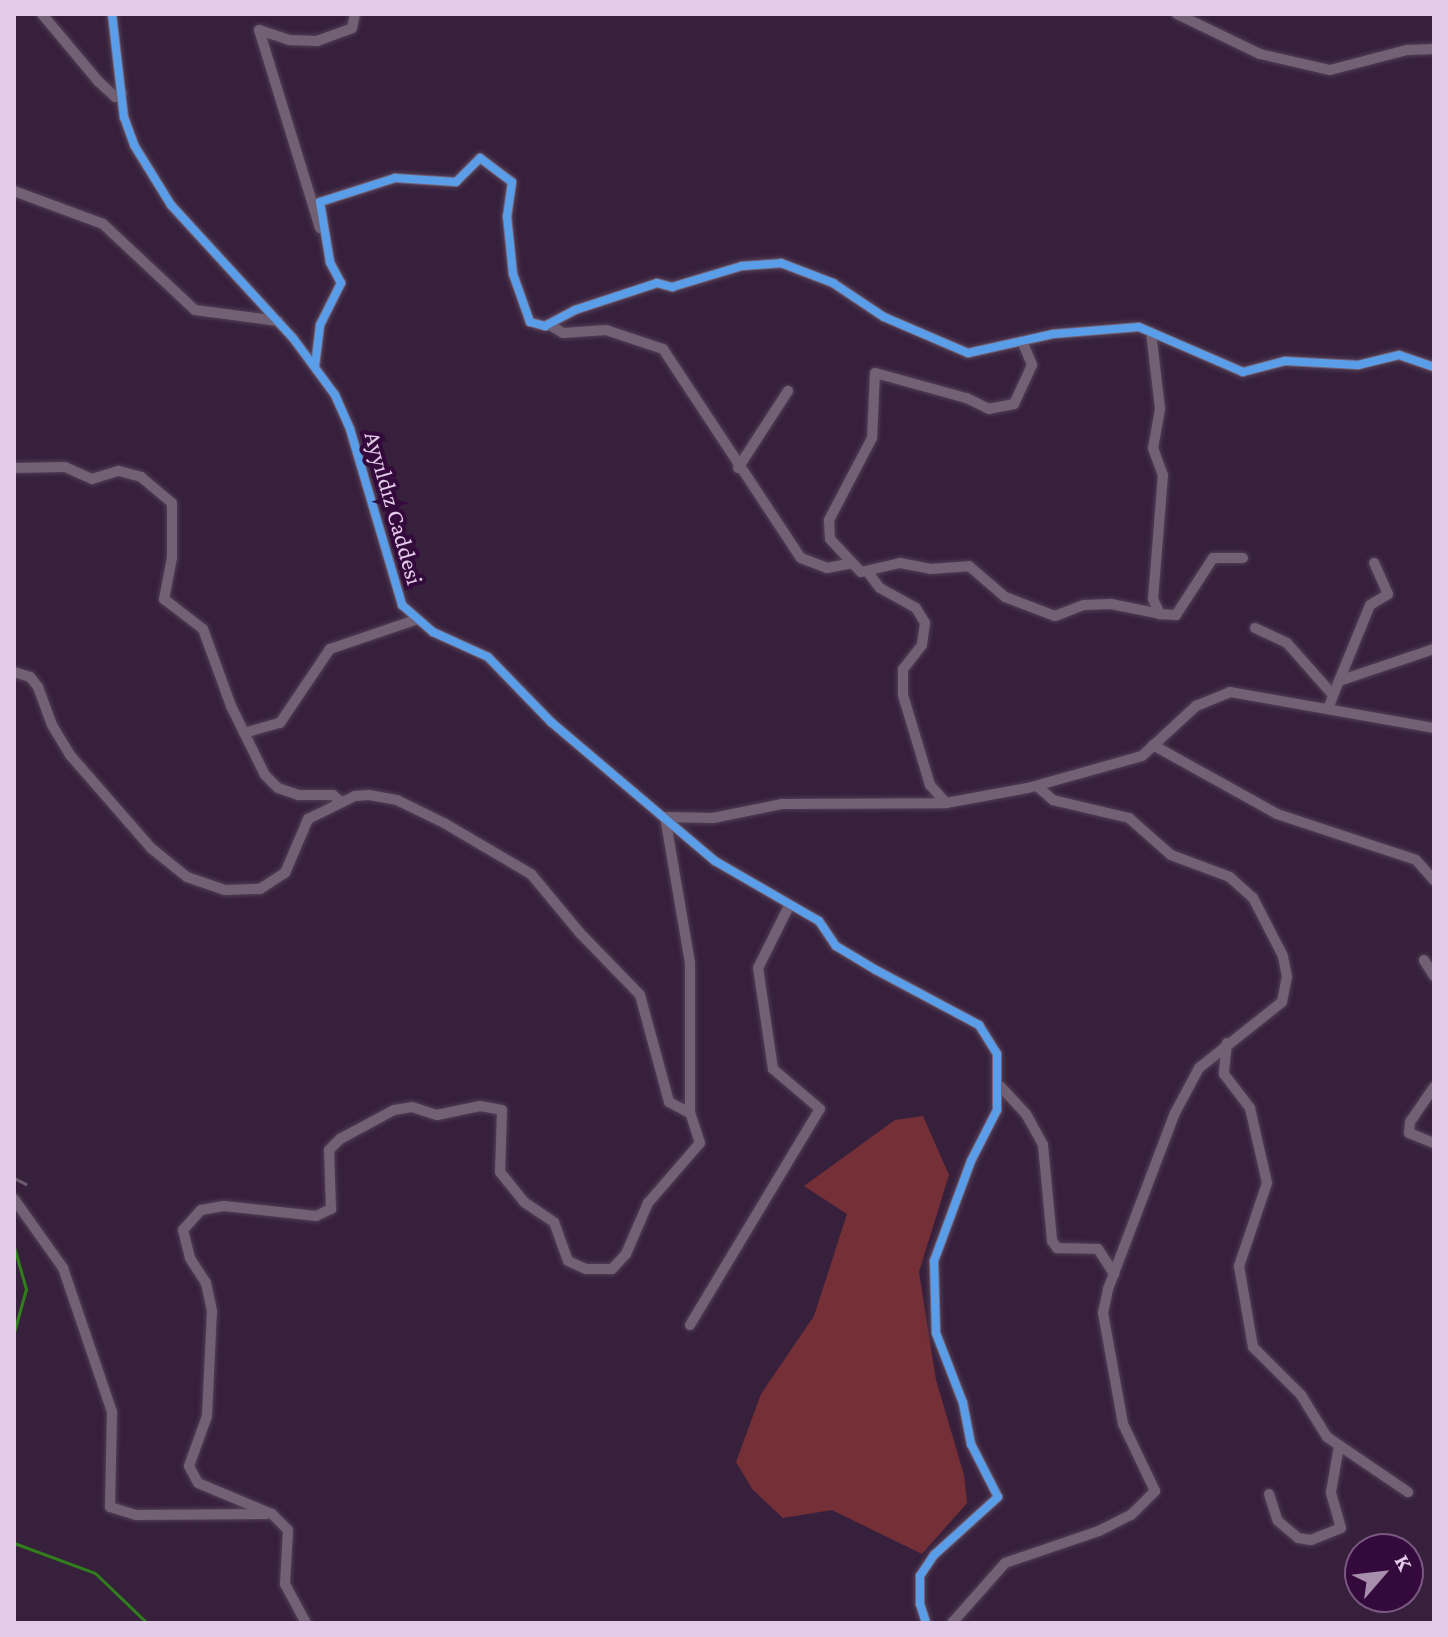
<!DOCTYPE html>
<meta charset="utf-8">
<style>
body{margin:0}
#map{position:relative;width:1448px;height:1637px;overflow:hidden;background:#37203c;font-family:"Crimson Pro",serif}
div>[style]{position:absolute}
[style*='--x']{left:calc(var(--x)*1px);top:calc(var(--y)*1px);width:calc(var(--w)*1px);rotate:calc(var(--a)*1deg)}
.green>*{inset:0;background:#743036}
.stream>*{height:3px;margin:-1.5px;padding:0 1.5px;transform-origin:1.5px;border-radius:1.5px;background:#307f1c}
.roads{filter:drop-shadow(0 0 2px #513e55) drop-shadow(0 0 2px #513e55)}
.street>*{height:10px;margin:-5px;padding:0 5px;transform-origin:5px;border-radius:5px;background:#726175}
.rail>*{height:3px;margin:-1.5px;padding:0 1.5px;transform-origin:1.5px;border-radius:1.5px;background:#6c5b6f}
.cycleway>*{height:8px;margin:-4px;padding:0 4px;transform-origin:4px;border-radius:4px;background:#5a9eea}
span{translate:-50% -50%;white-space:nowrap;text-align:center;line-height:1.15;-webkit-text-stroke:8px #340a3c;paint-order:stroke}
.street-label{font-size:24px;color:#e3cae8}
.frame{position:absolute;inset:0;border:16px solid #e3cae8;pointer-events:none}
.north{position:absolute;left:1344px;top:1533px;width:80px;height:80px;box-sizing:border-box;background:#340a3c;border:2px solid #7a5781;border-radius:50%;rotate:62deg;font-size:22px;font-weight:700;line-height:32px;text-align:center;color:#e3cae8}
.north::after{content:'';display:block;margin:auto;width:28px;height:36px;background:#a78eac;clip-path:polygon(50% 0,100% 100%,50% 72%,0 100%)}
</style>
<div id="map">
<div class="green">
<div style="clip-path:polygon(923px 1116px,949px 1175px,919px 1272px,936px 1380px,964px 1475px,967px 1503px,922px 1554px,832px 1510px,783px 1518px,753px 1490px,736px 1462px,761px 1394px,814px 1316px,847px 1214px,804px 1186px,895px 1120px)"></div>
</div>
<div class="stream">
<div style="--x:14;--y:1247;--w:44;--a:74.1"></div>
<div style="--x:26;--y:1289;--w:45;--a:105.6"></div>
<div style="--x:14;--y:1543;--w:86;--a:20.3"></div>
<div style="--x:95;--y:1573;--w:72;--a:43.9"></div>
</div>
<div class="roads">
<div class="street">
<div style="--x:42;--y:14;--w:87;--a:50.1"></div>
<div style="--x:98;--y:81;--w:23;--a:43"></div>
<div style="--x:115;--y:97;--w:8;--a:-30"></div>
<div style="--x:112;--y:14;--w:104;--a:83.4"></div>
<div style="--x:124;--y:117;--w:30;--a:70"></div>
<div style="--x:134;--y:145;--w:70;--a:58.3"></div>
<div style="--x:171;--y:205;--w:180;--a:47.5"></div>
<div style="--x:293;--y:338;--w:71;--a:53.6"></div>
<div style="--x:335;--y:395;--w:37;--a:66"></div>
<div style="--x:350;--y:429;--w:184;--a:73.5"></div>
<div style="--x:402;--y:605;--w:41;--a:41.1"></div>
<div style="--x:433;--y:632;--w:60;--a:24.4"></div>
<div style="--x:488;--y:657;--w:91;--a:45.9"></div>
<div style="--x:551;--y:722;--w:215;--a:40.3"></div>
<div style="--x:715;--y:861;--w:120;--a:30"></div>
<div style="--x:819;--y:921;--w:30;--a:56"></div>
<div style="--x:836;--y:946;--w:47;--a:31"></div>
<div style="--x:876;--y:970;--w:117;--a:28.1"></div>
<div style="--x:979;--y:1025;--w:34;--a:58"></div>
<div style="--x:997;--y:1054;--w:56;--a:90"></div>
<div style="--x:997;--y:1110;--w:57;--a:117"></div>
<div style="--x:971;--y:1161;--w:107;--a:110.3"></div>
<div style="--x:934;--y:1261;--w:72;--a:88.4"></div>
<div style="--x:936;--y:1333;--w:75;--a:68.9"></div>
<div style="--x:963;--y:1403;--w:42;--a:79"></div>
<div style="--x:971;--y:1444;--w:59;--a:63"></div>
<div style="--x:998;--y:1497;--w:86;--a:137.8"></div>
<div style="--x:934;--y:1555;--w:25;--a:124"></div>
<div style="--x:920;--y:1576;--w:28;--a:90"></div>
<div style="--x:920;--y:1604;--w:20;--a:72"></div>
<div style="--x:1177;--y:14;--w:92;--a:25.7"></div>
<div style="--x:1260;--y:54;--w:72;--a:12.9"></div>
<div style="--x:1330;--y:70;--w:80;--a:-14.6"></div>
<div style="--x:1407;--y:50;--w:27;--a:-2"></div>
<div style="--x:14;--y:191;--w:95;--a:20.3"></div>
<div style="--x:103;--y:224;--w:126;--a:43.1"></div>
<div style="--x:195;--y:310;--w:84;--a:7.5"></div>
<div style="--x:320;--y:228;--w:207;--a:-107.1"></div>
<div style="--x:259;--y:30;--w:32;--a:18"></div>
<div style="--x:289;--y:40;--w:28;--a:2"></div>
<div style="--x:317;--y:41;--w:37;--a:-20"></div>
<div style="--x:352;--y:28;--w:14;--a:-78"></div>
<div style="--x:548;--y:324;--w:17;--a:31"></div>
<div style="--x:563;--y:333;--w:43;--a:-4"></div>
<div style="--x:606;--y:330;--w:60;--a:18.4"></div>
<div style="--x:663;--y:349;--w:250;--a:56.6"></div>
<div style="--x:801;--y:558;--w:28;--a:21"></div>
<div style="--x:827;--y:568;--w:26;--a:-11"></div>
<div style="--x:1151;--y:332;--w:78;--a:83.3"></div>
<div style="--x:1160;--y:409;--w:40;--a:100"></div>
<div style="--x:1153;--y:448;--w:29;--a:70"></div>
<div style="--x:1163;--y:475;--w:124;--a:94.6"></div>
<div style="--x:1153;--y:599;--w:17;--a:65"></div>
<div style="--x:1160;--y:614;--w:16;--a:4"></div>
<div style="--x:1176;--y:615;--w:68;--a:-57"></div>
<div style="--x:1213;--y:558;--w:30;--a:0"></div>
<div style="--x:1022;--y:341;--w:26;--a:67"></div>
<div style="--x:1032;--y:365;--w:43;--a:114.8"></div>
<div style="--x:1014;--y:404;--w:25;--a:169"></div>
<div style="--x:989;--y:409;--w:25;--a:-154"></div>
<div style="--x:966;--y:398;--w:94;--a:-164.6"></div>
<div style="--x:875;--y:373;--w:65;--a:92.6"></div>
<div style="--x:872;--y:438;--w:93;--a:117.7"></div>
<div style="--x:829;--y:520;--w:19;--a:87"></div>
<div style="--x:830;--y:539;--w:45;--a:46.8"></div>
<div style="--x:861;--y:572;--w:40;--a:-13"></div>
<div style="--x:900;--y:563;--w:31;--a:11"></div>
<div style="--x:930;--y:569;--w:39;--a:-4"></div>
<div style="--x:969;--y:566;--w:48;--a:40.7"></div>
<div style="--x:1005;--y:597;--w:53;--a:20.8"></div>
<div style="--x:1055;--y:616;--w:31;--a:-21"></div>
<div style="--x:1084;--y:605;--w:27;--a:-2"></div>
<div style="--x:1111;--y:604;--w:50;--a:11.5"></div>
<div style="--x:315;--y:366;--w:41;--a:-83"></div>
<div style="--x:320;--y:325;--w:47;--a:-63.4"></div>
<div style="--x:341;--y:283;--w:24;--a:-118"></div>
<div style="--x:330;--y:262;--w:61;--a:-99.5"></div>
<div style="--x:320;--y:202;--w:79;--a:-17.7"></div>
<div style="--x:395;--y:178;--w:61;--a:3.8"></div>
<div style="--x:456;--y:182;--w:34;--a:-45"></div>
<div style="--x:480;--y:158;--w:40;--a:37"></div>
<div style="--x:512;--y:182;--w:34;--a:98"></div>
<div style="--x:507;--y:216;--w:58;--a:84.1"></div>
<div style="--x:513;--y:274;--w:51;--a:70.5"></div>
<div style="--x:530;--y:322;--w:16;--a:15"></div>
<div style="--x:545;--y:326;--w:34;--a:-28"></div>
<div style="--x:575;--y:310;--w:86;--a:-18.2"></div>
<div style="--x:657;--y:283;--w:16;--a:15"></div>
<div style="--x:672;--y:287;--w:73;--a:-16.7"></div>
<div style="--x:742;--y:266;--w:39;--a:-4"></div>
<div style="--x:781;--y:263;--w:56;--a:21"></div>
<div style="--x:833;--y:283;--w:61;--a:33.7"></div>
<div style="--x:884;--y:317;--w:91;--a:23.2"></div>
<div style="--x:968;--y:353;--w:87;--a:-12.6"></div>
<div style="--x:1053;--y:334;--w:86;--a:-4.7"></div>
<div style="--x:1139;--y:327;--w:113;--a:23.4"></div>
<div style="--x:1243;--y:372;--w:43;--a:-14.7"></div>
<div style="--x:1285;--y:361;--w:73;--a:3.1"></div>
<div style="--x:1358;--y:365;--w:42;--a:-13.7"></div>
<div style="--x:1399;--y:355;--w:37;--a:19"></div>
<div style="--x:14;--y:468;--w:51;--a:-1.1"></div>
<div style="--x:65;--y:467;--w:30;--a:24"></div>
<div style="--x:92;--y:479;--w:28;--a:-17"></div>
<div style="--x:119;--y:471;--w:23;--a:15"></div>
<div style="--x:141;--y:477;--w:40;--a:40"></div>
<div style="--x:172;--y:503;--w:55;--a:90"></div>
<div style="--x:172;--y:558;--w:42;--a:101"></div>
<div style="--x:164;--y:599;--w:49;--a:37.6"></div>
<div style="--x:203;--y:629;--w:82;--a:70"></div>
<div style="--x:231;--y:706;--w:77;--a:63.8"></div>
<div style="--x:265;--y:775;--w:18;--a:45"></div>
<div style="--x:278;--y:788;--w:21;--a:19"></div>
<div style="--x:298;--y:795;--w:35;--a:0"></div>
<div style="--x:333;--y:795;--w:11;--a:41"></div>
<div style="--x:738;--y:468;--w:92;--a:-57"></div>
<div style="--x:867;--y:571;--w:21;--a:53"></div>
<div style="--x:880;--y:588;--w:41;--a:29.1"></div>
<div style="--x:916;--y:608;--w:17;--a:59"></div>
<div style="--x:925;--y:623;--w:22;--a:98"></div>
<div style="--x:922;--y:645;--w:31;--a:128"></div>
<div style="--x:903;--y:669;--w:26;--a:90"></div>
<div style="--x:903;--y:695;--w:94;--a:73.3"></div>
<div style="--x:930;--y:785;--w:24;--a:48"></div>
<div style="--x:1255;--y:628;--w:35;--a:25"></div>
<div style="--x:1287;--y:643;--w:69;--a:48.5"></div>
<div style="--x:14;--y:672;--w:17;--a:17"></div>
<div style="--x:30;--y:677;--w:13;--a:51"></div>
<div style="--x:38;--y:687;--w:40;--a:69.8"></div>
<div style="--x:52;--y:725;--w:35;--a:59"></div>
<div style="--x:70;--y:755;--w:123;--a:48.9"></div>
<div style="--x:151;--y:848;--w:46;--a:38.9"></div>
<div style="--x:187;--y:877;--w:40;--a:18.9"></div>
<div style="--x:225;--y:890;--w:35;--a:-2"></div>
<div style="--x:260;--y:889;--w:30;--a:-33"></div>
<div style="--x:285;--y:873;--w:59;--a:-66.9"></div>
<div style="--x:308;--y:819;--w:52;--a:-26.1"></div>
<div style="--x:355;--y:796;--w:14;--a:-4"></div>
<div style="--x:369;--y:795;--w:28;--a:10"></div>
<div style="--x:397;--y:800;--w:52;--a:26.1"></div>
<div style="--x:444;--y:823;--w:101;--a:30.4"></div>
<div style="--x:531;--y:874;--w:77;--a:50.3"></div>
<div style="--x:580;--y:933;--w:86;--a:45.9"></div>
<div style="--x:640;--y:995;--w:111;--a:74.8"></div>
<div style="--x:669;--y:1102;--w:24;--a:28"></div>
<div style="--x:690;--y:1113;--w:150;--a:-90"></div>
<div style="--x:690;--y:963;--w:148;--a:-99.7"></div>
<div style="--x:1339;--y:681;--w:82;--a:-67.8"></div>
<div style="--x:1370;--y:605;--w:21;--a:-31"></div>
<div style="--x:1388;--y:594;--w:34;--a:-114"></div>
<div style="--x:1328;--y:709;--w:30;--a:-69"></div>
<div style="--x:1339;--y:681;--w:100;--a:-18.6"></div>
<div style="--x:244;--y:733;--w:37;--a:-16"></div>
<div style="--x:280;--y:723;--w:89;--a:-56"></div>
<div style="--x:330;--y:649;--w:90;--a:-18.8"></div>
<div style="--x:1153;--y:745;--w:142;--a:29.1"></div>
<div style="--x:1277;--y:814;--w:146;--a:18.3"></div>
<div style="--x:1416;--y:860;--w:27;--a:48"></div>
<div style="--x:665;--y:817;--w:48;--a:1.2"></div>
<div style="--x:713;--y:818;--w:70;--a:-11.5"></div>
<div style="--x:782;--y:804;--w:164;--a:-0.3"></div>
<div style="--x:946;--y:803;--w:83;--a:-10.4"></div>
<div style="--x:1028;--y:788;--w:118;--a:-15.7"></div>
<div style="--x:1142;--y:756;--w:74;--a:-42.8"></div>
<div style="--x:1196;--y:706;--w:37;--a:-22"></div>
<div style="--x:1230;--y:692;--w:207;--a:10"></div>
<div style="--x:1424;--y:960;--w:19;--a:58"></div>
<div style="--x:1227;--y:1043;--w:31;--a:96"></div>
<div style="--x:1224;--y:1074;--w:43;--a:52.6"></div>
<div style="--x:1250;--y:1108;--w:77;--a:77.2"></div>
<div style="--x:1267;--y:1183;--w:88;--a:108.6"></div>
<div style="--x:1239;--y:1266;--w:82;--a:80.2"></div>
<div style="--x:1253;--y:1347;--w:68;--a:45"></div>
<div style="--x:1301;--y:1395;--w:49;--a:58.2"></div>
<div style="--x:1327;--y:1437;--w:98;--a:34.2"></div>
<div style="--x:1000;--y:1086;--w:38;--a:47"></div>
<div style="--x:1026;--y:1114;--w:35;--a:61"></div>
<div style="--x:1043;--y:1145;--w:96;--a:84.6"></div>
<div style="--x:1052;--y:1241;--w:9;--a:54"></div>
<div style="--x:1057;--y:1248;--w:41;--a:1.4"></div>
<div style="--x:1098;--y:1249;--w:30;--a:57"></div>
<div style="--x:1434;--y:1087;--w:42;--a:124.4"></div>
<div style="--x:1410;--y:1122;--w:11;--a:95"></div>
<div style="--x:1409;--y:1133;--w:27;--a:22"></div>
<div style="--x:14;--y:1199;--w:85;--a:54.6"></div>
<div style="--x:63;--y:1268;--w:152;--a:71.2"></div>
<div style="--x:112;--y:1412;--w:95;--a:91.2"></div>
<div style="--x:110;--y:1507;--w:28;--a:17"></div>
<div style="--x:137;--y:1515;--w:129;--a:-0.4"></div>
<div style="--x:690;--y:1325;--w:252;--a:-59"></div>
<div style="--x:820;--y:1109;--w:62;--a:-139.6"></div>
<div style="--x:773;--y:1069;--w:102;--a:-98.4"></div>
<div style="--x:758;--y:968;--w:69;--a:-63.4"></div>
<div style="--x:1269;--y:1494;--w:28;--a:72"></div>
<div style="--x:1278;--y:1521;--w:26;--a:40"></div>
<div style="--x:1298;--y:1538;--w:13;--a:9"></div>
<div style="--x:1311;--y:1540;--w:32;--a:-22"></div>
<div style="--x:1341;--y:1528;--w:37;--a:-106"></div>
<div style="--x:1331;--y:1492;--w:47;--a:-80.1"></div>
<div style="--x:306;--y:1623;--w:44;--a:-118.3"></div>
<div style="--x:285;--y:1584;--w:54;--a:-86.8"></div>
<div style="--x:288;--y:1530;--w:23;--a:-135"></div>
<div style="--x:272;--y:1514;--w:80;--a:-157.3"></div>
<div style="--x:198;--y:1483;--w:19;--a:-118"></div>
<div style="--x:189;--y:1466;--w:53;--a:-70.2"></div>
<div style="--x:207;--y:1416;--w:105;--a:-87.3"></div>
<div style="--x:212;--y:1311;--w:29;--a:-102"></div>
<div style="--x:206;--y:1283;--w:30;--a:-123"></div>
<div style="--x:190;--y:1258;--w:29;--a:-104"></div>
<div style="--x:183;--y:1230;--w:27;--a:-48"></div>
<div style="--x:201;--y:1210;--w:23;--a:-10"></div>
<div style="--x:224;--y:1206;--w:93;--a:6.2"></div>
<div style="--x:316;--y:1216;--w:17;--a:-25"></div>
<div style="--x:331;--y:1209;--w:59;--a:-91.9"></div>
<div style="--x:329;--y:1150;--w:16;--a:-45"></div>
<div style="--x:340;--y:1139;--w:61;--a:-28.2"></div>
<div style="--x:394;--y:1110;--w:18;--a:-9"></div>
<div style="--x:412;--y:1107;--w:26;--a:18"></div>
<div style="--x:437;--y:1115;--w:44;--a:-11.8"></div>
<div style="--x:480;--y:1106;--w:22;--a:10"></div>
<div style="--x:502;--y:1110;--w:62;--a:91.8"></div>
<div style="--x:500;--y:1172;--w:38;--a:51"></div>
<div style="--x:524;--y:1202;--w:36;--a:34"></div>
<div style="--x:554;--y:1222;--w:41;--a:70.3"></div>
<div style="--x:568;--y:1261;--w:20;--a:24"></div>
<div style="--x:586;--y:1269;--w:26;--a:0"></div>
<div style="--x:612;--y:1269;--w:21;--a:-47"></div>
<div style="--x:626;--y:1254;--w:56;--a:-66.7"></div>
<div style="--x:648;--y:1203;--w:79;--a:-49.1"></div>
<div style="--x:700;--y:1143;--w:32;--a:-108"></div>
<div style="--x:952;--y:1623;--w:80;--a:-48.5"></div>
<div style="--x:1005;--y:1563;--w:99;--a:-18.8"></div>
<div style="--x:1099;--y:1531;--w:36;--a:-27"></div>
<div style="--x:1131;--y:1515;--w:34;--a:-45"></div>
<div style="--x:1155;--y:1491;--w:74;--a:-115.5"></div>
<div style="--x:1123;--y:1424;--w:113;--a:-100.2"></div>
<div style="--x:1103;--y:1313;--w:25;--a:-78"></div>
<div style="--x:1108;--y:1289;--w:188;--a:-69.2"></div>
<div style="--x:1175;--y:1113;--w:51;--a:-61.9"></div>
<div style="--x:1199;--y:1068;--w:106;--a:-38.5"></div>
<div style="--x:1282;--y:1002;--w:25;--a:-79"></div>
<div style="--x:1287;--y:977;--w:21;--a:-101"></div>
<div style="--x:1283;--y:956;--w:65;--a:-117.3"></div>
<div style="--x:1253;--y:898;--w:31;--a:-138"></div>
<div style="--x:1230;--y:877;--w:63;--a:-159.6"></div>
<div style="--x:1171;--y:855;--w:56;--a:-138.6"></div>
<div style="--x:1129;--y:818;--w:78;--a:-166.7"></div>
<div style="--x:1053;--y:800;--w:21;--a:-139"></div>
</div>
</div>
<div class="rail">
<div style="--x:14;--y:1178;--w:13;--a:27"></div>
</div>
<div class="cycleway">
<div style="--x:112;--y:14;--w:104;--a:83.4"></div>
<div style="--x:124;--y:117;--w:30;--a:70"></div>
<div style="--x:134;--y:145;--w:70;--a:58.3"></div>
<div style="--x:171;--y:205;--w:180;--a:47.5"></div>
<div style="--x:293;--y:338;--w:71;--a:53.6"></div>
<div style="--x:335;--y:395;--w:37;--a:66"></div>
<div style="--x:350;--y:429;--w:184;--a:73.5"></div>
<div style="--x:402;--y:605;--w:41;--a:41.1"></div>
<div style="--x:433;--y:632;--w:60;--a:24.4"></div>
<div style="--x:488;--y:657;--w:91;--a:45.9"></div>
<div style="--x:551;--y:722;--w:215;--a:40.3"></div>
<div style="--x:715;--y:861;--w:120;--a:30"></div>
<div style="--x:819;--y:921;--w:30;--a:56"></div>
<div style="--x:836;--y:946;--w:47;--a:31"></div>
<div style="--x:876;--y:970;--w:117;--a:28.1"></div>
<div style="--x:979;--y:1025;--w:34;--a:58"></div>
<div style="--x:997;--y:1054;--w:56;--a:90"></div>
<div style="--x:997;--y:1110;--w:57;--a:117"></div>
<div style="--x:971;--y:1161;--w:107;--a:110.3"></div>
<div style="--x:934;--y:1261;--w:72;--a:88.4"></div>
<div style="--x:936;--y:1333;--w:75;--a:68.9"></div>
<div style="--x:963;--y:1403;--w:42;--a:79"></div>
<div style="--x:971;--y:1444;--w:59;--a:63"></div>
<div style="--x:998;--y:1497;--w:86;--a:137.8"></div>
<div style="--x:934;--y:1555;--w:25;--a:124"></div>
<div style="--x:920;--y:1576;--w:28;--a:90"></div>
<div style="--x:920;--y:1604;--w:20;--a:72"></div>
<div style="--x:315;--y:366;--w:41;--a:-83"></div>
<div style="--x:320;--y:325;--w:47;--a:-63.4"></div>
<div style="--x:341;--y:283;--w:24;--a:-118"></div>
<div style="--x:330;--y:262;--w:61;--a:-99.5"></div>
<div style="--x:320;--y:202;--w:79;--a:-17.7"></div>
<div style="--x:395;--y:178;--w:61;--a:3.8"></div>
<div style="--x:456;--y:182;--w:34;--a:-45"></div>
<div style="--x:480;--y:158;--w:40;--a:37"></div>
<div style="--x:512;--y:182;--w:34;--a:98"></div>
<div style="--x:507;--y:216;--w:58;--a:84.1"></div>
<div style="--x:513;--y:274;--w:51;--a:70.5"></div>
<div style="--x:530;--y:322;--w:16;--a:15"></div>
<div style="--x:545;--y:326;--w:34;--a:-28"></div>
<div style="--x:575;--y:310;--w:86;--a:-18.2"></div>
<div style="--x:657;--y:283;--w:16;--a:15"></div>
<div style="--x:672;--y:287;--w:73;--a:-16.7"></div>
<div style="--x:742;--y:266;--w:39;--a:-4"></div>
<div style="--x:781;--y:263;--w:56;--a:21"></div>
<div style="--x:833;--y:283;--w:61;--a:33.7"></div>
<div style="--x:884;--y:317;--w:91;--a:23.2"></div>
<div style="--x:968;--y:353;--w:87;--a:-12.6"></div>
<div style="--x:1053;--y:334;--w:86;--a:-4.7"></div>
<div style="--x:1139;--y:327;--w:113;--a:23.4"></div>
<div style="--x:1243;--y:372;--w:43;--a:-14.7"></div>
<div style="--x:1285;--y:361;--w:73;--a:3.1"></div>
<div style="--x:1358;--y:365;--w:42;--a:-13.7"></div>
<div style="--x:1399;--y:355;--w:37;--a:19"></div>
</div>
<div class="street-label">
<span style="left:394px;top:508px;rotate:74deg">Ayyıldız Caddesi</span>
</div>
<div class="frame"></div>
<div class="north">K</div>
</div>
